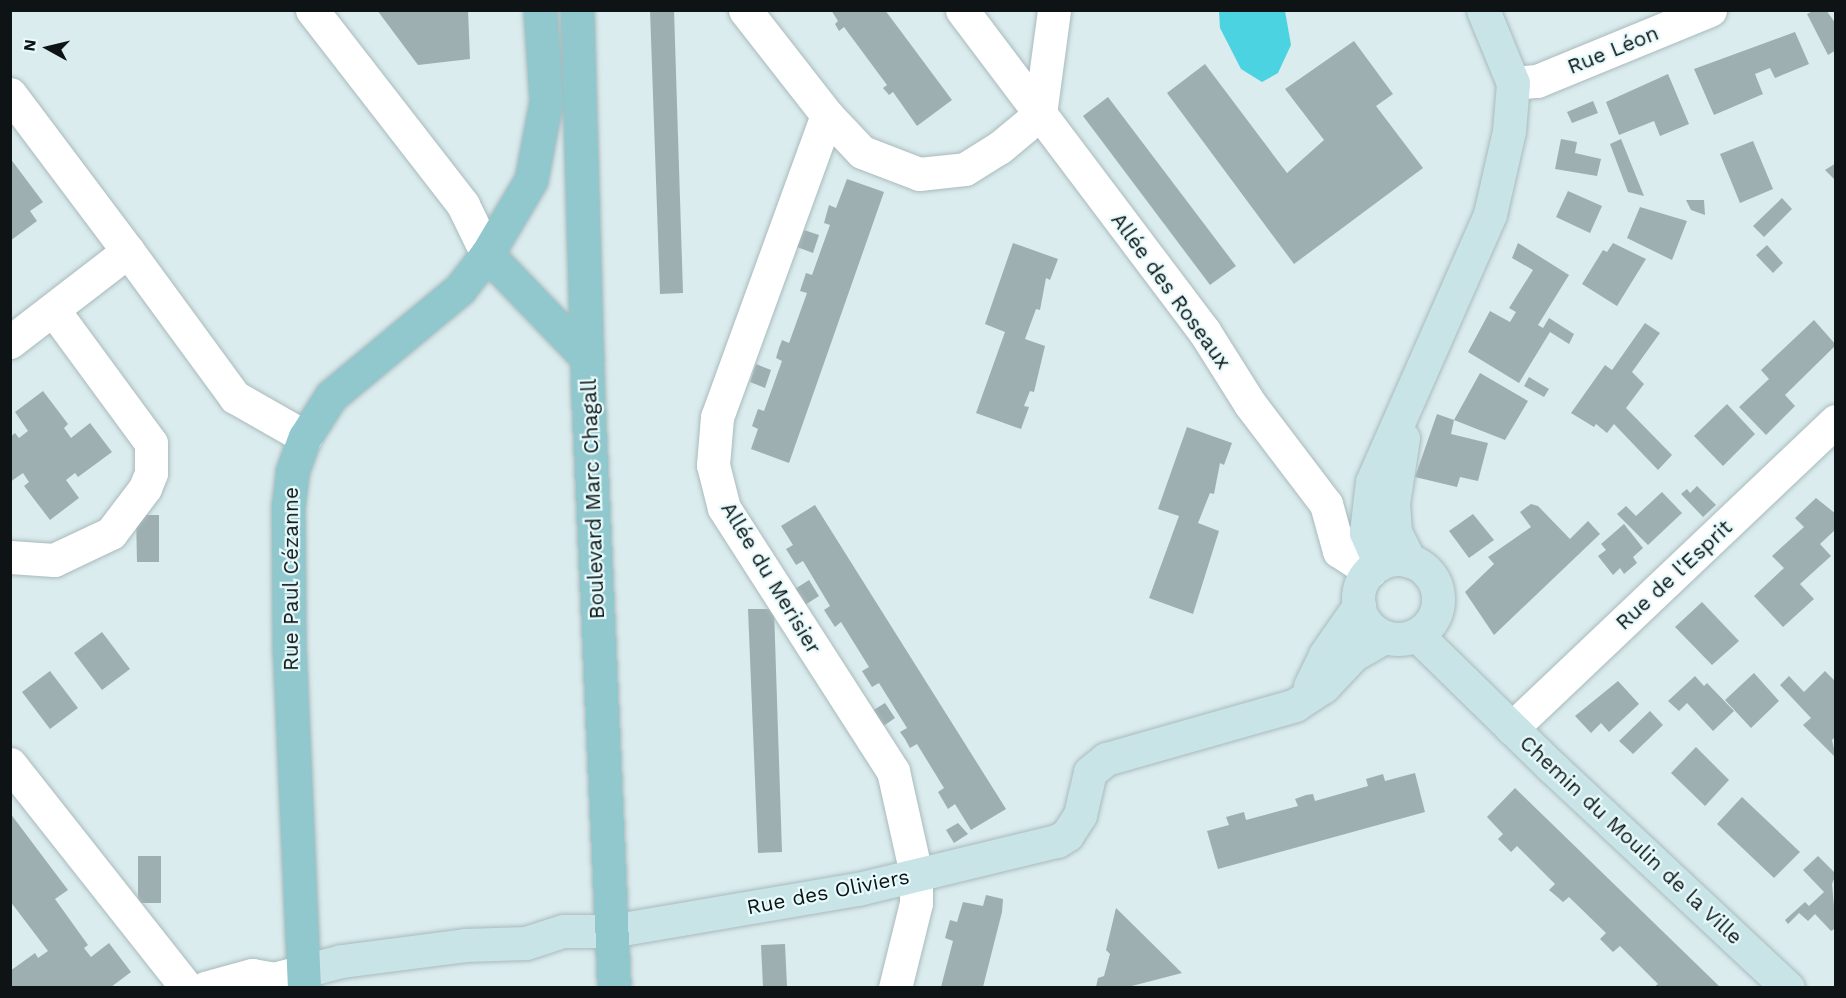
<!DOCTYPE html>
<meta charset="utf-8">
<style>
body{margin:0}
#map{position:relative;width:1846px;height:998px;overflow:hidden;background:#daecee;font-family:"Work Sans",sans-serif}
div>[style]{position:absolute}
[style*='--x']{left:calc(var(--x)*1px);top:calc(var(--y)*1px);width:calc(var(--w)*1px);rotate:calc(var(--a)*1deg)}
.green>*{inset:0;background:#4cd3e1}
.building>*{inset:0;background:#9eafb1}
.roads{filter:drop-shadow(0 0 2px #a9babc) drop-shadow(0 0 2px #a9babc)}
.street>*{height:33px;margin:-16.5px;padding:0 16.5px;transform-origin:16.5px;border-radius:16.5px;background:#fff}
.secondary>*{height:33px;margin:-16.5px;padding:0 16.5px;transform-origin:16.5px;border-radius:16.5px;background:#c8e4e7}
.secondary>.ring{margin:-16.5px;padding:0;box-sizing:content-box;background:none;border:33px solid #c8e4e7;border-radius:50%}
.primary>*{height:33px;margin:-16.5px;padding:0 16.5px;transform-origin:16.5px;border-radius:16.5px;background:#90c8ce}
span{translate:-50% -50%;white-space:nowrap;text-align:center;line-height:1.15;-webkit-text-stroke:4.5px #e7fafc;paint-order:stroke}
.street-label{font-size:21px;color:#0e1415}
.frame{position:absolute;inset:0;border:12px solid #0e1415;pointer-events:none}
.north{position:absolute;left:18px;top:18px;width:60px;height:60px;-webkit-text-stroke:4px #e7fafc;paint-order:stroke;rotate:278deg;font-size:16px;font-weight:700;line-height:24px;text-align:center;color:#0e1415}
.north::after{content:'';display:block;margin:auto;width:21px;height:27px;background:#0e1415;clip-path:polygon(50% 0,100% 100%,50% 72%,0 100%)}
</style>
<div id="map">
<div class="green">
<div style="clip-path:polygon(1219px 11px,1285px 11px,1291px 45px,1278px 73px,1262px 82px,1241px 69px,1220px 28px)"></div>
</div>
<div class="building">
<div style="clip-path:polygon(377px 10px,468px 10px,470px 59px,418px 65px)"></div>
<div style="clip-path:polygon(650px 10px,674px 10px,683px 293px,660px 294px)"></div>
<div style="clip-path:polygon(831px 10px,885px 10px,952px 100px,917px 126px,893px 92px,889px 95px,883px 88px,887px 85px,844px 27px,839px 31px,835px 24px,838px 21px)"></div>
<div style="clip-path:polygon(1815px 10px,1826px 10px,1836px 24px,1836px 50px,1828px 55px,1807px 14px)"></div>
<div style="clip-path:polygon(1795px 32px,1809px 64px,1775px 78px,1770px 68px,1755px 74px,1763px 94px,1714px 115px,1694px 69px)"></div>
<div style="clip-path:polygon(1354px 41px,1393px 94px,1376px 106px,1423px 168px,1294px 264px,1167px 93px,1205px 64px,1287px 173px,1324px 140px,1285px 89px)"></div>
<div style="clip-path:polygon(1668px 74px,1689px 124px,1660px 136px,1654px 121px,1619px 135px,1606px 102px)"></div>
<div style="clip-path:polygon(1108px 97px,1236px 266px,1210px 285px,1083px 116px)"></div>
<div style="clip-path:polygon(1593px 101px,1598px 113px,1572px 123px,1567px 112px)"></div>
<div style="clip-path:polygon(1561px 139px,1577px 142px,1575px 153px,1601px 159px,1597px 176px,1555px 169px)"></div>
<div style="clip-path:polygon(1621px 139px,1644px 196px,1628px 192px,1610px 144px)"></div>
<div style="clip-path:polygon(1753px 141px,1773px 189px,1740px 203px,1720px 154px)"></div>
<div style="clip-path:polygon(10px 158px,43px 202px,30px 211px,37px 221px,10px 241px)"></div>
<div style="clip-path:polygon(1836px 163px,1836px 181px,1825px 170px)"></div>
<div style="clip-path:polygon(847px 179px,884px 192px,789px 463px,751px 449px,758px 429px,752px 426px,758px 409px,764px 411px,782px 361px,776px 358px,779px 348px,782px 340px,789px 343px,807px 293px,800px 291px,806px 273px,812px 275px,830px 225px,824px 223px,829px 205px,836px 208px)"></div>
<div style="clip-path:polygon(1568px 191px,1602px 206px,1590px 233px,1556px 217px)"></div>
<div style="clip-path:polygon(1782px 198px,1792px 209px,1764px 237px,1753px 226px)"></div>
<div style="clip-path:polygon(1686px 200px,1704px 200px,1705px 215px,1691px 210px)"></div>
<div style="clip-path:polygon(1640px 207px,1687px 221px,1672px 260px,1627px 238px)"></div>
<div style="clip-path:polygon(804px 230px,819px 235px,813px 253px,797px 247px)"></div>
<div style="clip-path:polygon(1013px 243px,1058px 259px,1050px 280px,1046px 278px,1040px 310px,1036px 309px,1025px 339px,1045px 346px,1034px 392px,1030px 391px,1024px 406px,1029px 407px,1021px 429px,976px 413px,1005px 332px,985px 324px)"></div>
<div style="clip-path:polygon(1518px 243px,1569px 275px,1538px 325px,1543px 328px,1549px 318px,1574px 334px,1569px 344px,1550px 332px,1519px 383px,1468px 352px,1490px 311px,1510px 322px,1516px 312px,1509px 308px,1533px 270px,1512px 258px)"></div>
<div style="clip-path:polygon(1613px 243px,1646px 259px,1617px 306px,1582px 284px,1603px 250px,1607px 252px)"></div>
<div style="clip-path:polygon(1767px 245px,1783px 263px,1773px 273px,1756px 255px)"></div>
<div style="clip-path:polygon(1814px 320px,1836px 345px,1785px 395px,1795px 406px,1766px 435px,1739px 407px,1769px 379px,1761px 370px)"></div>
<div style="clip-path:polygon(1645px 323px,1660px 333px,1632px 372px,1644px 384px,1626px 408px,1672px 455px,1658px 470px,1614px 424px,1607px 433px,1596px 424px,1594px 427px,1571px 413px,1605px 365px,1612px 370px)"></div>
<div style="clip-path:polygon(756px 364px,771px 370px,765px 388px,750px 382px)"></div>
<div style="clip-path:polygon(1480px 373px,1528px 401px,1505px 440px,1454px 420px,1451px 434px,1488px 443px,1478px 481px,1460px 477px,1457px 487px,1415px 477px,1437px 414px,1454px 420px)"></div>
<div style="clip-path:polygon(1529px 377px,1549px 389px,1544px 397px,1524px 386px)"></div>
<div style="clip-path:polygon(43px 391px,68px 424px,64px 428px,71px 438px,90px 423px,112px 452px,78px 477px,75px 473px,66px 480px,79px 498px,50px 520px,24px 486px,29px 482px,23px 473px,10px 482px,10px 437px,15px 433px,19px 438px,28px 431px,15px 412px)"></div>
<div style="clip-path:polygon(1727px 404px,1755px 434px,1723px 466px,1694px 436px)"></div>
<div style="clip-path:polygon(1187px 427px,1232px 443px,1224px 465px,1220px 463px,1214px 494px,1210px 493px,1198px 523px,1219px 531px,1193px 614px,1149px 598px,1179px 516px,1158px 509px)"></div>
<div style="clip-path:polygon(1697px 486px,1716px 505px,1703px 517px,1681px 494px,1687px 489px,1690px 493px)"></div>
<div style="clip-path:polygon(1662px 492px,1682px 513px,1648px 545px,1617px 514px,1626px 506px,1636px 516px)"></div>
<div style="clip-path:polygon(1816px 498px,1836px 514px,1836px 529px,1820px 544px,1831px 556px,1800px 584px,1814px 599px,1783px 627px,1754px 596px,1784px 568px,1772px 556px,1804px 527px,1795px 518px)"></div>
<div style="clip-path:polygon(1531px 504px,1538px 506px,1570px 539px,1588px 521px,1600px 534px,1494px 635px,1465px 592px,1494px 564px,1488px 557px,1531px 527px,1520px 512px)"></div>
<div style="clip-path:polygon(815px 505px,1006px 809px,971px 830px,955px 804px,948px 809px,938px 792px,944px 788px,917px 744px,910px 748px,905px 739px,900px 732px,907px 728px,879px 683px,872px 687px,862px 671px,869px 667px,841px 622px,835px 627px,824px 610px,830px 606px,803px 561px,796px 565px,786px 549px,793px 545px,781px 526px)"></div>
<div style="clip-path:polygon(1473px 514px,1494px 540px,1469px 558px,1449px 531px)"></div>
<div style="clip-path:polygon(136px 515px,159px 515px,159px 562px,137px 562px)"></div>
<div style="clip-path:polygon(1624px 524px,1643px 548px,1633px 557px,1637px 563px,1624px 574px,1620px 568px,1613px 575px,1598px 556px,1606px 550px,1601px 544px)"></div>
<div style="clip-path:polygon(809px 580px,819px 596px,805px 605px,795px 589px)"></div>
<div style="clip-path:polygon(1702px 602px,1739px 641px,1712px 665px,1675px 627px)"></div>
<div style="clip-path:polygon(748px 609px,774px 609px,782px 852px,758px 853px)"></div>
<div style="clip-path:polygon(102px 632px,130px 669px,102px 690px,74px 653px)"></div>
<div style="clip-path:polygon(50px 671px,78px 708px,50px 729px,22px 692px)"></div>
<div style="clip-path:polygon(1825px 671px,1836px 682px,1836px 736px,1832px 740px,1836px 758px,1803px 725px,1811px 718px,1780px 685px,1789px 676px,1804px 692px)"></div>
<div style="clip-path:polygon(1754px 673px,1779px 701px,1751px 728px,1725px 700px)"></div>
<div style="clip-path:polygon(1695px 676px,1704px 686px,1707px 683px,1734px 711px,1713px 731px,1687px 703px,1679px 711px,1668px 701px)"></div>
<div style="clip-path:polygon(1618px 681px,1639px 704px,1609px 732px,1601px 723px,1591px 733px,1575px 716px)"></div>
<div style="clip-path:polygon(885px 703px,895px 718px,882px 727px,872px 711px)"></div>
<div style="clip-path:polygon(1650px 711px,1663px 725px,1633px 754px,1619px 741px)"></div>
<div style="clip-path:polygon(1696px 747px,1729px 780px,1705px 806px,1671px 773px)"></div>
<div style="clip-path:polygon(1415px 773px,1425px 812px,1218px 869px,1207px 831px,1229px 825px,1226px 817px,1244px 812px,1246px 820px,1298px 806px,1295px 799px,1306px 795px,1313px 794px,1315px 801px,1368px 786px,1366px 779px,1383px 774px,1385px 781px)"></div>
<div style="clip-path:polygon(1515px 788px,1720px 987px,1654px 987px,1658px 984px,1620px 946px,1613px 952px,1600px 939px,1606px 933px,1569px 897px,1563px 902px,1555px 895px,1549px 890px,1555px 884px,1517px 846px,1511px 852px,1498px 839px,1503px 834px,1487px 817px)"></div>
<div style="clip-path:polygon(1742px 797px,1800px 852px,1774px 878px,1717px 824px)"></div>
<div style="clip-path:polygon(10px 813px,68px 890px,55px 899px,88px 945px,84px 948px,91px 957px,109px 943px,131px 972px,111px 987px,10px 987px,10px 971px,35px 953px,38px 958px,48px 951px,10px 901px)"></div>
<div style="clip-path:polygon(958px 823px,968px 834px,954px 843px,946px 830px)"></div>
<div style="clip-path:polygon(138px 856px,161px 856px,161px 903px,138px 903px)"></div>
<div style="clip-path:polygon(1818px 856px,1836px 874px,1832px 884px,1836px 928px,1831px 931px,1815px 914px,1808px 921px,1799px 913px,1788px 924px,1785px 920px,1805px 902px,1809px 906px,1824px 892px,1803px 870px)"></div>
<div style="clip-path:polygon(986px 895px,1003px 899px,1002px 912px,983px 987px,941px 987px,953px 941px,945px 938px,950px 920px,957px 922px,963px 902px,983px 906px)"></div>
<div style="clip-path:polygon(1116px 908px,1182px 973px,1128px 987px,1096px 987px,1098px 978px,1104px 976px,1110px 954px,1106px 950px)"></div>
<div style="clip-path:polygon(785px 944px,787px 987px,763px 987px,761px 945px)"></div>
</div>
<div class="roads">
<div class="street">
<div style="--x:312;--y:10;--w:247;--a:52.2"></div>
<div style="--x:463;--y:205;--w:55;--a:63.9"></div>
<div style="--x:745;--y:10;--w:133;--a:52"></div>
<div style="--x:827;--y:115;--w:321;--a:110"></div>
<div style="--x:717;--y:417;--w:48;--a:94.8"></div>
<div style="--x:713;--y:465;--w:44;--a:75.7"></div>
<div style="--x:724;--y:508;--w:313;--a:57.3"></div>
<div style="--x:893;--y:771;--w:106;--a:77.4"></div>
<div style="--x:916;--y:874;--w:29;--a:90"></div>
<div style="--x:916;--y:903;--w:88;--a:103.9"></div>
<div style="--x:962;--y:10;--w:402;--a:53"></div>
<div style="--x:1204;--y:331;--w:86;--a:57.8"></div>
<div style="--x:1250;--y:404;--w:126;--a:52.8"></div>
<div style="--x:1326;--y:504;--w:49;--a:74.5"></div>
<div style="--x:1339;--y:551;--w:37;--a:33"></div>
<div style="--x:1513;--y:83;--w:24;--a:-5"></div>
<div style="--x:1537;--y:81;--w:187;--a:-22.3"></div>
<div style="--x:10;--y:94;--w:196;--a:53.1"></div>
<div style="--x:827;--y:115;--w:51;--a:46.6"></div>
<div style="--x:862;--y:152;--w:61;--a:21.1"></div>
<div style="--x:919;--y:174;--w:46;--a:-6.2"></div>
<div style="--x:965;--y:169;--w:40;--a:-32"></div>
<div style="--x:999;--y:148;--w:53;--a:-39.7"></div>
<div style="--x:1040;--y:114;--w:105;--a:-82.3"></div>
<div style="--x:10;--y:342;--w:149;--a:-37.6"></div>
<div style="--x:128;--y:251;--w:181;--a:53.8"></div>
<div style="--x:235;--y:397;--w:81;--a:29.7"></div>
<div style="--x:10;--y:557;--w:44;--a:3.9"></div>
<div style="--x:54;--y:560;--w:63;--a:-25.3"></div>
<div style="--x:111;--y:533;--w:56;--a:-52.9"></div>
<div style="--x:145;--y:488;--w:16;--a:-68"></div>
<div style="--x:151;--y:473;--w:30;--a:-90"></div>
<div style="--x:151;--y:443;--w:164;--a:-126.3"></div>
<div style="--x:1512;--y:728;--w:446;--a:-43.5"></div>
<div style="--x:10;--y:764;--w:285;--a:51.7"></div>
<div style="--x:205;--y:988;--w:49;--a:-15.5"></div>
<div style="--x:252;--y:975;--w:22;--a:10"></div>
<div style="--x:274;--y:979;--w:31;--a:-15"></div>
</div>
<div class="secondary">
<div style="--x:1403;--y:438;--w:66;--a:98.7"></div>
<div style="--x:1393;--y:503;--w:29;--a:86"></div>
<div style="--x:1395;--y:532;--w:33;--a:63"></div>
<div class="ring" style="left:1358px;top:559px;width:47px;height:47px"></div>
<div style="--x:1380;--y:564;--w:35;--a:-114"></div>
<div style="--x:1366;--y:532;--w:50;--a:-83.2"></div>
<div style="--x:1372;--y:482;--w:293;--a:-66.2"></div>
<div style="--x:1490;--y:214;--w:85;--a:-77.1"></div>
<div style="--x:1509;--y:131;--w:48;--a:-85.2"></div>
<div style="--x:1513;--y:83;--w:79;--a:-112.3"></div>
<div style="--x:1417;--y:635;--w:189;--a:44.4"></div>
<div style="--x:1552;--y:767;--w:323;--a:43.1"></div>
<div style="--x:1310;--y:686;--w:34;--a:-64"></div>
<div style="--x:1325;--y:655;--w:60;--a:-55.2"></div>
<div style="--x:304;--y:971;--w:39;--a:-15"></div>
<div style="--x:342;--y:961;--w:124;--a:-7.4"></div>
<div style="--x:465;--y:945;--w:61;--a:-1.9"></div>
<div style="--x:526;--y:943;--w:40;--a:-18"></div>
<div style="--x:564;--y:931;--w:47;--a:0"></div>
<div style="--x:611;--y:931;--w:251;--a:-9.7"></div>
<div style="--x:858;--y:889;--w:205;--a:-13.6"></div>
<div style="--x:1057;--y:841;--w:12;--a:-31"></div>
<div style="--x:1067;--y:835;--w:24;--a:-57"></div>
<div style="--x:1080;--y:815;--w:44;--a:-76.9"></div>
<div style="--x:1090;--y:772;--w:21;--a:-39"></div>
<div style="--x:1106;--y:759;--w:197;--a:-15.9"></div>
<div style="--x:1295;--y:705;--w:33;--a:-33"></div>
<div style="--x:1323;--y:687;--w:44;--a:-46.8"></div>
<div style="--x:1353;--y:655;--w:36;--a:-30"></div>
</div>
<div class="primary">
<div style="--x:577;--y:10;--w:388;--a:88.4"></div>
<div style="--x:588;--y:398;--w:591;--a:87.48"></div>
<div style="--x:487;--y:254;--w:144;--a:46.1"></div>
<div style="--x:304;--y:988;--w:338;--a:-92.5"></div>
<div style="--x:289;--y:650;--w:143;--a:-90.4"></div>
<div style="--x:288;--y:507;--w:35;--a:-83"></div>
<div style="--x:292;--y:472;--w:37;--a:-70"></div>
<div style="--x:305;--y:437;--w:49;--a:-57.6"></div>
<div style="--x:331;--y:396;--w:168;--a:-39.7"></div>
<div style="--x:460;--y:289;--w:44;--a:-52.4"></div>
<div style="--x:487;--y:254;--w:86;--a:-59.3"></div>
<div style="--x:531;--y:180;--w:80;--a:-79.2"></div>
<div style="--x:546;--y:101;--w:91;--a:-93.8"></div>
</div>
</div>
<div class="street-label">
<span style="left:1613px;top:50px;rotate:-22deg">Rue Léon</span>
<span style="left:1171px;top:291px;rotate:54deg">Allée des Roseaux</span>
<span style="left:593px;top:499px;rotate:-92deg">Boulevard Marc Chagall</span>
<span style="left:1674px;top:575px;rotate:-43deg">Rue de l'Esprit</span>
<span style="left:771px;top:578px;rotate:59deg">Allée du Merisier</span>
<span style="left:291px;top:579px;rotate:-90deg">Rue Paul Cézanne</span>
<span style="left:1631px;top:840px;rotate:43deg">Chemin du Moulin de la Ville</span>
<span style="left:828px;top:892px;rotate:-11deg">Rue des Oliviers</span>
</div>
<div class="frame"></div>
<div class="north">N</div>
</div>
